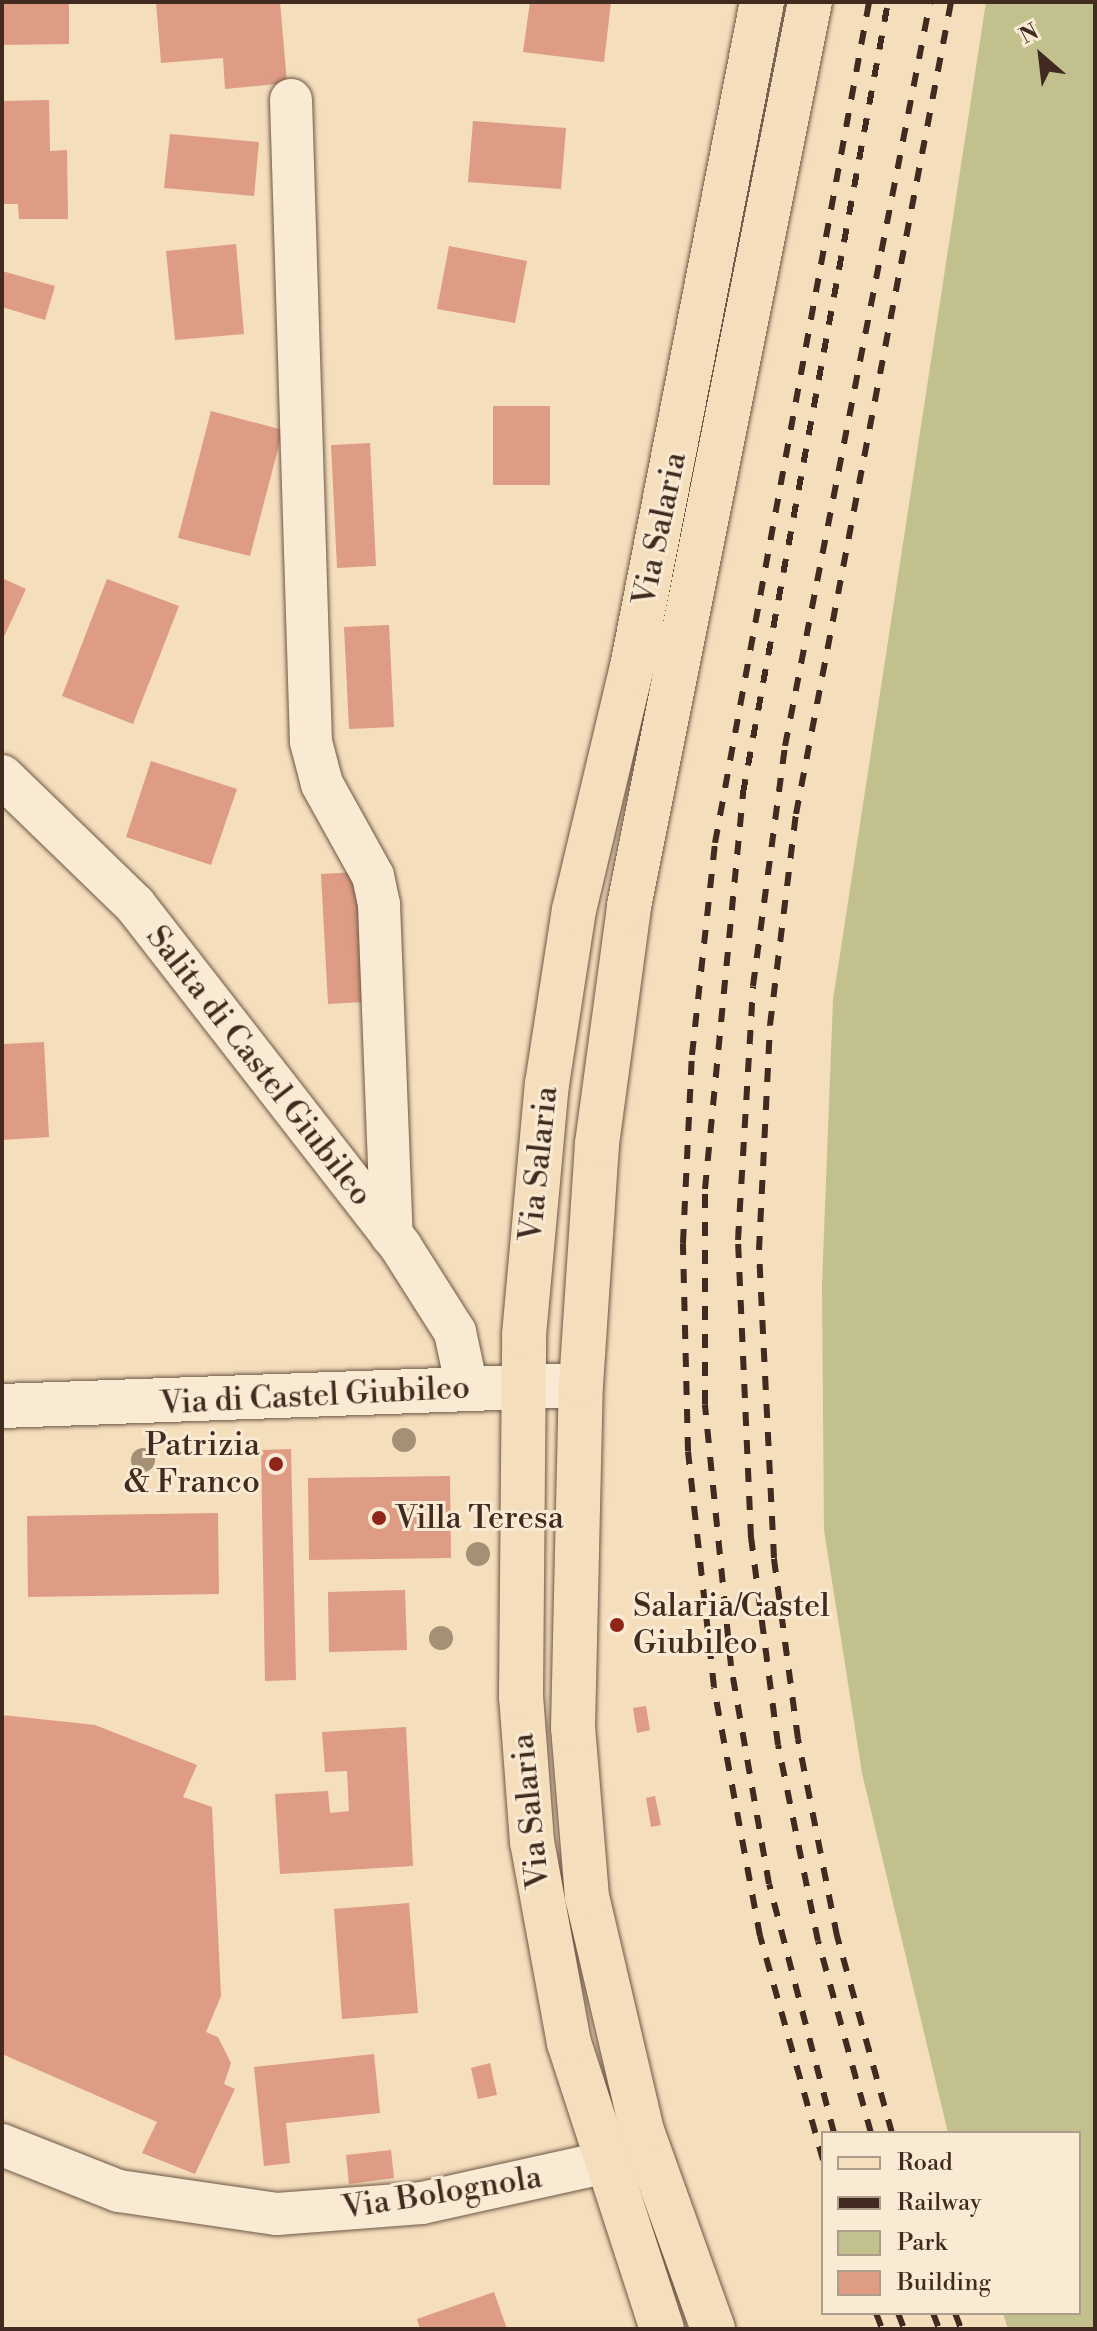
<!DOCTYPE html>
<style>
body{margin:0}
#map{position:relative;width:1097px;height:2331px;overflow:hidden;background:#f5debb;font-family:"Libre Bodoni",serif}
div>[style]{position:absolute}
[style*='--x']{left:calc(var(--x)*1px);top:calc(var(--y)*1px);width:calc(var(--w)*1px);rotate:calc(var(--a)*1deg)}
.green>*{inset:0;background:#c2c08c}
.building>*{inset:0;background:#dd9c83}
.roads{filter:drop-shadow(0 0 2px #6e5747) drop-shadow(0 0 2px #6e5747)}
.street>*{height:42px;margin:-21px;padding:0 21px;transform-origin:21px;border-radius:21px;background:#f8ead3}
.secondary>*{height:44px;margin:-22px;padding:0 22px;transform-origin:22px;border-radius:22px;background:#f8ead3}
.primary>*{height:44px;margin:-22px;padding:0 22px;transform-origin:22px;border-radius:22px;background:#f5debb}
.rail>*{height:6px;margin-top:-3px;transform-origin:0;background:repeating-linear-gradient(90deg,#412a20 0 14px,transparent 0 28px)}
.trees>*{width:24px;height:24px;margin:-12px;border-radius:50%;background:#a49075}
.dots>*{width:22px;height:22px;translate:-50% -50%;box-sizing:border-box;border:4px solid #f8ead3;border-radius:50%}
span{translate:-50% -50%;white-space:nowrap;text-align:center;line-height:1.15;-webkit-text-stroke:6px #f8ead3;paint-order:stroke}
.street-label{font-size:32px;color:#412a20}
.poi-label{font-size:32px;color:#412a20}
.right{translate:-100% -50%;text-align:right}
.left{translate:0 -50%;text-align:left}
.frame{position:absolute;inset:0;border:4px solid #412a20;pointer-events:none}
.legend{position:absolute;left:821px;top:2131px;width:260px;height:184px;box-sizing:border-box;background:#f8ead3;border:2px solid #af9d8b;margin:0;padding:10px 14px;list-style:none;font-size:24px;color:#412a20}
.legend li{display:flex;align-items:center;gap:16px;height:40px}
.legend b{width:40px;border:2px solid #af9d8b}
.north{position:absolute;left:1001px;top:16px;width:80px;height:80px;-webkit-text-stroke:6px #f8ead3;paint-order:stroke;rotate:332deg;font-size:22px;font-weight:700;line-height:32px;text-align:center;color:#412a20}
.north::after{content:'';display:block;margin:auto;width:28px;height:36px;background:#412a20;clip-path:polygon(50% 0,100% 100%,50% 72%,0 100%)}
</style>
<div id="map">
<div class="green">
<div style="clip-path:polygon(986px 2px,1095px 2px,1095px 2329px,1008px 2329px,1003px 2313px,1079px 2313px,1079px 2133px,948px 2133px,862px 1773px,824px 1530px,822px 1285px,833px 1000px)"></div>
</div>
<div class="building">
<div style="clip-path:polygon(2px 2px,69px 2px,69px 44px,2px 45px)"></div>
<div style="clip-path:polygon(156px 2px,280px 2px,287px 83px,225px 89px,223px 58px,161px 63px)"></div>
<div style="clip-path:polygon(530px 2px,611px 2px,604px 62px,523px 52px)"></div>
<div style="clip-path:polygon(49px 100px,50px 151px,67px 150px,68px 219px,19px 219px,18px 204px,2px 204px,2px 101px)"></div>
<div style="clip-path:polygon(473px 121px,566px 128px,561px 189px,468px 182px)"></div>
<div style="clip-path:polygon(170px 134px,259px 142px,254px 196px,164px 188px)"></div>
<div style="clip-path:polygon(236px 244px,244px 334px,175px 340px,166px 251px)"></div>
<div style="clip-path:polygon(449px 246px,527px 261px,515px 323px,437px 309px)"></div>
<div style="clip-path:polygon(2px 271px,55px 286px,45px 320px,2px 307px)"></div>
<div style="clip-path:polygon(493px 406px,550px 406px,550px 485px,493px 485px)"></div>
<div style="clip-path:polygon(211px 411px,283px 430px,250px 556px,178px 538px)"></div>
<div style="clip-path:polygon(370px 443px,376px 566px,337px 568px,331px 445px)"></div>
<div style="clip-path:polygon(2px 578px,26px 589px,2px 641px)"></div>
<div style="clip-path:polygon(107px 579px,179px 606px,133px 724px,62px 696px)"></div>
<div style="clip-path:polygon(389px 625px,394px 727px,349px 729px,344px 627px)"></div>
<div style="clip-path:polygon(151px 761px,237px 789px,211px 865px,126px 837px)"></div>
<div style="clip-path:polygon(357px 872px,365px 1002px,328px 1004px,321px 874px)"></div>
<div style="clip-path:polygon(44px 1042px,49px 1137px,2px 1140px,2px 1044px)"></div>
<div style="clip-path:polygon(291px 1449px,296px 1680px,265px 1681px,261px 1450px)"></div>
<div style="clip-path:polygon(450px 1476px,451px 1558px,309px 1560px,308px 1478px)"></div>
<div style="clip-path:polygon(218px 1513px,219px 1594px,28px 1597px,27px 1516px)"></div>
<div style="clip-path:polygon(405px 1590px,407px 1650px,329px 1652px,328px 1592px)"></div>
<div style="clip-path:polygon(646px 1706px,650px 1730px,637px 1733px,633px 1708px)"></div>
<div style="clip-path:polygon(2px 1715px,95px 1725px,197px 1765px,183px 1797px,212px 1807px,221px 1996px,206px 2032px,218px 2037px,231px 2063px,224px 2084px,235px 2089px,195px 2174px,142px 2153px,157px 2122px,2px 2054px)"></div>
<div style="clip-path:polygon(406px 1727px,413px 1866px,280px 1874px,275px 1794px,328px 1791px,330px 1813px,349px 1811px,347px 1771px,325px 1772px,322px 1732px)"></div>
<div style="clip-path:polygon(655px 1796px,661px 1825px,651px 1827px,646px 1798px)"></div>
<div style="clip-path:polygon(409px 1903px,418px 2013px,342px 2019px,334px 1909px)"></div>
<div style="clip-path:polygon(374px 2054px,380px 2113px,286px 2123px,290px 2163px,264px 2166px,254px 2067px)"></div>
<div style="clip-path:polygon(490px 2063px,497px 2095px,478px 2099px,471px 2068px)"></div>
<div style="clip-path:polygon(391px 2150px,394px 2178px,349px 2184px,346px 2155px)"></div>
<div style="clip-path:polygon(494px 2292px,507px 2329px,420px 2329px,417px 2319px)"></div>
</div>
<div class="roads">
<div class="street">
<div style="--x:291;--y:100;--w:642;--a:88.22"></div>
<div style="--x:311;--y:742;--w:43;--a:75.3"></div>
<div style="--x:322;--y:784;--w:105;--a:61"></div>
<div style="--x:373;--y:876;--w:30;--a:78"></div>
<div style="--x:379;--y:905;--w:331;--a:87.8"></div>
<div style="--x:2;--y:776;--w:185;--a:44.1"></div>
<div style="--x:135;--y:905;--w:433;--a:52.1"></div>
<div style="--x:401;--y:1247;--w:101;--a:57.6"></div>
<div style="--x:455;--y:1332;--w:57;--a:77.9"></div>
<div style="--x:2;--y:2145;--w:126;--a:21.5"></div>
<div style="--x:119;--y:2191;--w:160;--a:8.3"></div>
<div style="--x:277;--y:2214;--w:145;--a:-4.3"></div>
<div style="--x:422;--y:2203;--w:185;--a:-12.5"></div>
</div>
<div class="secondary">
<div style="--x:2;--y:1406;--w:579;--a:-2.08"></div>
</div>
<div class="primary">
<div style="--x:662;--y:2329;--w:301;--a:-108"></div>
<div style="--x:569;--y:2043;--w:204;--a:-100.4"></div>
<div style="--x:532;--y:1842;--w:145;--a:-94.3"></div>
<div style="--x:521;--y:1697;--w:362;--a:-89.5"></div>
<div style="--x:524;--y:1335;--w:252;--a:-84.8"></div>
<div style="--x:547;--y:1084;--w:176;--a:-81.2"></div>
<div style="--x:574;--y:910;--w:250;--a:-76.6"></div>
<div style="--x:632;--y:667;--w:678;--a:-78.94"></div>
<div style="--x:713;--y:2329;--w:210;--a:-109.7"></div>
<div style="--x:642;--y:2131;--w:240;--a:-103.2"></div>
<div style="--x:587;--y:1897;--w:170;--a:-94.7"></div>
<div style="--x:573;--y:1728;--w:343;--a:-88.7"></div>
<div style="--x:581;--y:1385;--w:242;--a:-86.2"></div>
<div style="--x:597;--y:1144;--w:240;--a:-82.3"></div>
<div style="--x:629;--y:906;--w:922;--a:-78.68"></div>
</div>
</div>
<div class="rail">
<div style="--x:834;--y:2133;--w:257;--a:-104.6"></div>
<div style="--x:769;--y:1884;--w:221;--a:-99.9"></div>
<div style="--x:731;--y:1666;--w:263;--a:-95.7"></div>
<div style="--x:705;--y:1404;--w:215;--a:-90"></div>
<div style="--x:705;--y:1189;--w:398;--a:-84.5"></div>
<div style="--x:743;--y:793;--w:804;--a:-79.61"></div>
<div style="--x:871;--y:2133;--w:199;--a:-105.4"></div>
<div style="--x:818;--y:1941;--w:200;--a:-101.5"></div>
<div style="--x:778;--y:1745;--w:209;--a:-97.4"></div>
<div style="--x:751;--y:1538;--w:298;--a:-92.5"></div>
<div style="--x:738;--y:1240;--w:254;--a:-86.6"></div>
<div style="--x:753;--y:986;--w:242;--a:-82.4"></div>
<div style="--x:785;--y:746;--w:758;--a:-78.97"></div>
<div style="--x:892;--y:2133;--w:205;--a:-105.6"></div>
<div style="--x:837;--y:1936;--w:201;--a:-101.2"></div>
<div style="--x:798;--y:1739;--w:183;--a:-97.6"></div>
<div style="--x:774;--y:1558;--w:308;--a:-92.8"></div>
<div style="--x:759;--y:1250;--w:225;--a:-87.2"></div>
<div style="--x:770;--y:1025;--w:213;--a:-83"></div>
<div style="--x:796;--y:814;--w:827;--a:-79.19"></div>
<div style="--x:823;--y:2160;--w:233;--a:-105.7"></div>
<div style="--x:760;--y:1936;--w:253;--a:-100.5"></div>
<div style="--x:714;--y:1687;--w:237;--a:-96.3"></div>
<div style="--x:688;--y:1451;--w:208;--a:-91.4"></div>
<div style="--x:683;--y:1243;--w:188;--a:-87.3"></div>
<div style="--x:692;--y:1055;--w:213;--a:-83.8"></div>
<div style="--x:715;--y:843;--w:855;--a:-79.62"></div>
<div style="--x:876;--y:2313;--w:17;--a:69"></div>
<div style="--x:898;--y:2313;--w:17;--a:69"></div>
<div style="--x:933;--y:2313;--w:17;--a:69"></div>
<div style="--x:955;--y:2313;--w:17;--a:69"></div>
</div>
<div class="trees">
<div style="left:404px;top:1440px"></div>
<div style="left:143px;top:1460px"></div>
<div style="left:478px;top:1554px"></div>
<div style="left:441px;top:1638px"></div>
</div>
<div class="dots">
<div style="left:276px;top:1464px;background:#8f2418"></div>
<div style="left:379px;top:1518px;background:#8f2418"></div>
<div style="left:617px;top:1625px;background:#8f2418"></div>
</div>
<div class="street-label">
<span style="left:660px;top:529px;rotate:-78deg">Via Salaria</span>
<span style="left:259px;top:1066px;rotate:52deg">Salita di Castel Giubileo</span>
<span style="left:539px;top:1164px;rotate:-84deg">Via Salaria</span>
<span style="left:315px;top:1396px;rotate:-3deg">Via di Castel Giubileo</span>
<span style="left:531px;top:1811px;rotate:-96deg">Via Salaria</span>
<span style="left:442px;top:2193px;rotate:-9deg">Via Bolognola</span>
</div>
<div class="poi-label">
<span class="right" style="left:260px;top:1464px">Patrizia<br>&amp; Franco</span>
<span class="left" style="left:395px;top:1518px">Villa Teresa</span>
<span class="left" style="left:633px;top:1625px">Salaria/Castel<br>Giubileo</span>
</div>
<div class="frame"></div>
<ul class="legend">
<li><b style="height:10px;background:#f5debb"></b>Road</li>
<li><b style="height:10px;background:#412a20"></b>Railway</li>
<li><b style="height:22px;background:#c2c08c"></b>Park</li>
<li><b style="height:22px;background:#dd9c83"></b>Building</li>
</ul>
<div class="north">N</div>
</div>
